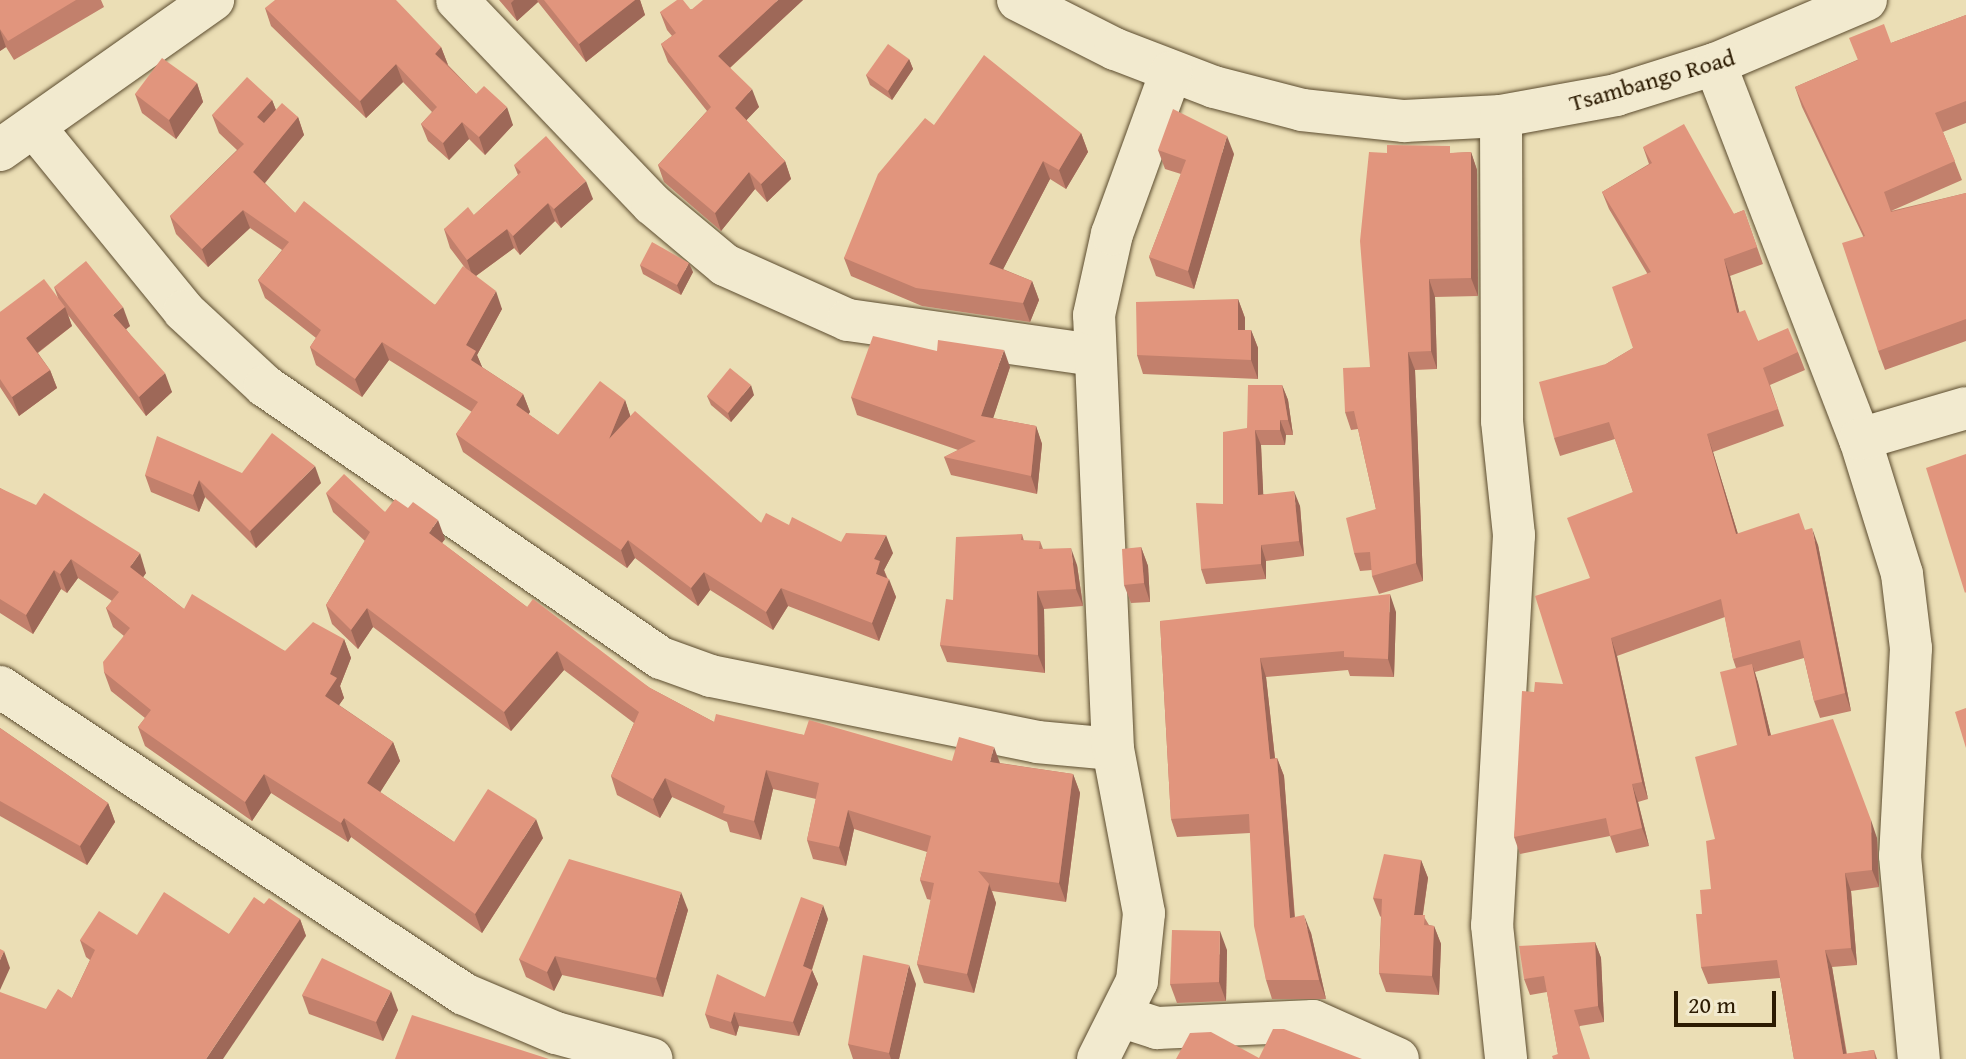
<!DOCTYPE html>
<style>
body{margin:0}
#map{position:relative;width:1966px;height:1059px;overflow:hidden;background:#ebdeb5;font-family:"Gentium Book Plus",serif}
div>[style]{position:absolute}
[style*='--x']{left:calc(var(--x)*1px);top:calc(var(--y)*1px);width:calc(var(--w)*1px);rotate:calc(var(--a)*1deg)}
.roads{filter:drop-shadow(0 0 2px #5c4c2f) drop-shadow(0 0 2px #5c4c2f)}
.minor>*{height:42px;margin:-21px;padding:0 21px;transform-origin:21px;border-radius:21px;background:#f2eacf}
.wall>*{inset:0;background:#c2806c}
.shaded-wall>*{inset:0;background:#9e6858}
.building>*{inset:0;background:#e1957d}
span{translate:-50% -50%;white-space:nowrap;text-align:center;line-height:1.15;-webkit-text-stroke:8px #f2eacf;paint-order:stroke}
.street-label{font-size:24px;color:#2c1b02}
.scale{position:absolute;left:1674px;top:991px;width:102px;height:36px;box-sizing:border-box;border:4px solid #2c1b02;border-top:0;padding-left:10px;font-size:24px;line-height:28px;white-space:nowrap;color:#2c1b02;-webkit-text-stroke:6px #f2eacf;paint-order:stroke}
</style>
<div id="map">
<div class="roads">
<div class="minor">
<div style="--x:457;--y:0;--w:282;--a:46.3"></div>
<div style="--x:652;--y:204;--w:95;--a:39.9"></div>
<div style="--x:725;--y:265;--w:135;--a:24.1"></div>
<div style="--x:848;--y:320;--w:247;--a:8.1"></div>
<div style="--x:1018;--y:0;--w:109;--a:26.8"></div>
<div style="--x:1115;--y:49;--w:106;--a:21"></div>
<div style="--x:1214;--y:87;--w:91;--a:14.6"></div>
<div style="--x:1302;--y:110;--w:103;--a:6.2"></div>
<div style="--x:1404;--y:121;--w:97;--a:-3"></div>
<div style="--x:1501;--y:116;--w:117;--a:-10.3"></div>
<div style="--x:1616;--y:95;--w:104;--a:-17.4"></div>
<div style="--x:1715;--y:64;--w:164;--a:-23"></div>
<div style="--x:1715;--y:64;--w:402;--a:68.9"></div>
<div style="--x:1860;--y:439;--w:141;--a:72.7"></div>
<div style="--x:1902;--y:574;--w:75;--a:83.1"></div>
<div style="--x:1911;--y:648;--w:208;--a:93"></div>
<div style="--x:1900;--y:856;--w:204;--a:84.7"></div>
<div style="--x:1501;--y:116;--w:305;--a:89.8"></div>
<div style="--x:1502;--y:421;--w:115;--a:84"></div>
<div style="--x:1514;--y:535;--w:391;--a:93.2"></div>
<div style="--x:1492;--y:925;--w:135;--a:84"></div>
<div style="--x:35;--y:128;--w:236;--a:50.8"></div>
<div style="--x:184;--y:311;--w:110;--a:42.8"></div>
<div style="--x:265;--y:386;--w:480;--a:34.5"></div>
<div style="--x:661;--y:658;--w:53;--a:19.8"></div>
<div style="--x:711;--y:676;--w:333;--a:11.4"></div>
<div style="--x:1037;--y:742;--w:76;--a:5.3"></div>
<div style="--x:0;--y:150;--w:261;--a:-35.2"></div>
<div style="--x:1860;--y:439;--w:110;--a:-16.3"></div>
<div style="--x:0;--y:687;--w:556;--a:33.49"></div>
<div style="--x:464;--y:994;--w:100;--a:23"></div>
<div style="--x:556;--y:1033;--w:99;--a:15.2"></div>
<div style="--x:1123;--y:1017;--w:36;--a:18"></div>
<div style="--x:1157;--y:1028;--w:156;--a:-2.6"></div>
<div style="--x:1313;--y:1021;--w:93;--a:24.1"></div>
<div style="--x:1098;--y:1059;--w:87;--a:-63.4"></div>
<div style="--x:1137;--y:981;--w:68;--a:-84.1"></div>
<div style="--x:1144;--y:913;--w:167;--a:-100.7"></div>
<div style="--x:1113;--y:749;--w:434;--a:-92.5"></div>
<div style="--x:1094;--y:315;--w:83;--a:-77.5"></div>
<div style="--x:1112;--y:234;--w:172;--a:-70"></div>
</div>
</div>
<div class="wall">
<div style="clip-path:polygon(0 0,101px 0,104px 7px,14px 60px,6px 47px,0 51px)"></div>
<div style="clip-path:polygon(499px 0,640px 0,645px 15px,586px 62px,538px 2px,517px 21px)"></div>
<div style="clip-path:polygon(803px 0,730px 68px,759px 107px,746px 120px,785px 161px,791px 179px,767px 202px,755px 189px,721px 231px,664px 182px,658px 165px,707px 111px,668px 62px,661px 44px,672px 36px,667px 30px,660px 12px)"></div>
<div style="clip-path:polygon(265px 8px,441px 47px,448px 65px,476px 94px,513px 125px,485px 155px,469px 139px,449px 160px,428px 141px,421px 124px,432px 112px,403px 82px,366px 118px,271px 26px)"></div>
<div style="clip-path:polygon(1966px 15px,1966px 123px,1943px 132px,1962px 180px,1891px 211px,1966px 193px,1966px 341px,1885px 370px,1878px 351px,1863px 236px,1802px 107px,1795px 87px,1857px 60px,1891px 43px)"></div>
<div style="clip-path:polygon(909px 59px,913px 69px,892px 100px,870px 85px,866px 75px)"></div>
<div style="clip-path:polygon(197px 83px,203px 102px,176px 139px,142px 113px,135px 94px)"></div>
<div style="clip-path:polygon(272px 100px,276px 110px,298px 117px,304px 135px,265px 183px,295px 213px,435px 305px,466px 269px,450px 248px,444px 229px,474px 215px,518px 175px,514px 165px,593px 199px,561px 228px,555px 221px,520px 255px,514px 248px,476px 276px,502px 309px,477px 355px,482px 367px,523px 394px,530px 412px,528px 414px,558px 435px,625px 400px,630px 416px,761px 523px,789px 525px,841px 542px,893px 553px,884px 570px,896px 597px,879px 641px,788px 606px,773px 630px,710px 590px,698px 606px,635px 558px,627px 568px,463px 452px,456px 434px,472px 412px,389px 360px,362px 397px,316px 365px,310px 347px,316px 338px,265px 298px,258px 280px,282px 250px,250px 228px,208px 267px,176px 234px,170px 216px,237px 150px,219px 133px,212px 115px)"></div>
<div style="clip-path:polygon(934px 125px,1081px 133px,1088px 152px,1066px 189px,1050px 179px,1003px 269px,1032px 281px,1039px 300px,1030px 322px,922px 306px,851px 276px,844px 258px)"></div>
<div style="clip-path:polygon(1643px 147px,1734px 214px,1744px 210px,1763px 264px,1730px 276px,1739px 312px,1758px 341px,1798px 352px,1805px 370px,1770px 385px,1784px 426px,1713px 452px,1738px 534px,1805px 530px,1818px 545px,1851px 711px,1820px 718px,1814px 701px,1804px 658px,1755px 672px,1771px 735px,1877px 838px,1879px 887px,1851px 891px,1857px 965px,1832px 967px,1847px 1054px,1874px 1050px,1877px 1059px,1794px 1059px,1780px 978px,1708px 984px,1701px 967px,1702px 914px,1711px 889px,1715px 839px,1737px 745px,1736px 668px,1733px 659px,1725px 617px,1617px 656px,1648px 799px,1638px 802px,1649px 846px,1616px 853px,1610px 836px,1520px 854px,1514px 837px,1534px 692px,1563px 684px,1590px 578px,1633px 492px,1615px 439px,1560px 456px,1554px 438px,1606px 364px,1633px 348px,1647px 273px,1609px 209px,1602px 192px,1649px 164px)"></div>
<div style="clip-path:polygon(1158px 150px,1234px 154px,1194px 289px,1156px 276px,1149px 257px,1181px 174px,1165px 169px)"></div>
<div style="clip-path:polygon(1471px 152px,1477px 170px,1478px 296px,1435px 297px,1437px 369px,1415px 370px,1423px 581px,1379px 594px,1372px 576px,1372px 570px,1360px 571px,1354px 553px,1376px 509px,1358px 429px,1351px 430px,1345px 412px,1370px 367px,1453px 153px)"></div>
<div style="clip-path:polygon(640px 265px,693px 272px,681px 295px,643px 274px)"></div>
<div style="clip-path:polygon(54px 287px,130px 326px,126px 329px,172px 392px,146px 416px,68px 315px,72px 326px,38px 353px,50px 370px,57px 388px,19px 416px,0 387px,0 312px,58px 298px)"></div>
<div style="clip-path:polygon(1238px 299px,1245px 318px,1245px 330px,1251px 330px,1258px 348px,1258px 379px,1143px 374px,1137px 355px)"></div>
<div style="clip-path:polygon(1010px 367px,993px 418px,1036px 426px,1042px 444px,1037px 494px,951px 475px,944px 457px,958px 450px,857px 415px,851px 397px)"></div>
<div style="clip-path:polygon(1282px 385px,1288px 400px,1293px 435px,1286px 435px,1285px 445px,1261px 445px,1263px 494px,1300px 506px,1304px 556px,1266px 561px,1266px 579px,1206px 584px,1201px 569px,1223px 504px,1247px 428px)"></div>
<div style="clip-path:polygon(754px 395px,731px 422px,711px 405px,707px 396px)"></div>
<div style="clip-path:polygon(242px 473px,321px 483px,256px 548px,205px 497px,199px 512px,151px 492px,145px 475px)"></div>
<div style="clip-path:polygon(0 488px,146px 573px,143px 577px,184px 609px,285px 651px,344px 639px,351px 658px,340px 686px,344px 698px,339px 705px,393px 742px,400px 761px,380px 792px,454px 842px,543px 838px,482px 933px,351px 837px,348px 842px,271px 793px,252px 821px,145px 746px,138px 727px,145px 718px,111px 691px,104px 672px,124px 636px,113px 627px,106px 608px,112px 601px,78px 578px,67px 593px,61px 589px,33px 634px,0 613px)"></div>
<div style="clip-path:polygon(326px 493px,385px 512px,445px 539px,442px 543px,527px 607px,650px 688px,714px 722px,804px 735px,952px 761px,1000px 763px,1073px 774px,1080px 793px,1066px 902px,992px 891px,996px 903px,974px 993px,924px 983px,917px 964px,931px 900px,927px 899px,920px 880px,927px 852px,854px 829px,846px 866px,813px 859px,807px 840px,816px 799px,773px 789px,761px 840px,730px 832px,727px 822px,672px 797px,660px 818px,617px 795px,611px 776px,634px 723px,564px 670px,511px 731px,373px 627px,358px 649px,332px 624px,326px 605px,365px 541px,333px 512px)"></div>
<div style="clip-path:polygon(1022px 534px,1024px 541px,1040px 541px,1043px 549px,1077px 565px,1083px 606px,1044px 609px,1045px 673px,947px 662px,940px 645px,953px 600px)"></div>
<div style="clip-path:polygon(1141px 547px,1148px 566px,1150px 602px,1131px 603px,1124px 585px)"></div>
<div style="clip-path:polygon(1396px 612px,1394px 677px,1350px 676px,1348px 670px,1266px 677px,1275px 758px,1277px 758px,1284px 776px,1295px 917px,1311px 933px,1326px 999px,1272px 999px,1266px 980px,1250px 833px,1177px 837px,1171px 819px,1160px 621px)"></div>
<div style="clip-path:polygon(0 728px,108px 803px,115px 822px,87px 865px,0 816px)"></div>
<div style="clip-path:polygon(1421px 860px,1428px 878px,1423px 915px,1429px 925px,1434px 926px,1441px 944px,1439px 995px,1386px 992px,1379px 973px,1381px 917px,1380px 916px,1373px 898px)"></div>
<div style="clip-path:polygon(264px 904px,300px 919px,306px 936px,46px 1009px,72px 998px,90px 960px,86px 957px,80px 940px,137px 935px,229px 934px)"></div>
<div style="clip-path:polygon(688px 910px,663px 997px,562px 975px,554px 991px,526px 977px,519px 959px)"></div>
<div style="clip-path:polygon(828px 919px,812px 970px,818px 984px,799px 1036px,739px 1026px,736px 1036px,710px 1028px,705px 1014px,765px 997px)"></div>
<div style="clip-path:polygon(1595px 942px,1601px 958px,1604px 1022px,1580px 1026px,1558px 1054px,1547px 992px,1530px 995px,1524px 979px)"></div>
<div style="clip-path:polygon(1227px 950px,1226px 1001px,1177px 1003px,1170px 984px)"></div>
<div style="clip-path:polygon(916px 984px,899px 1059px,853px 1059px,848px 1044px)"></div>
<div style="clip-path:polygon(302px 995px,398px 1010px,383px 1041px,309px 1014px)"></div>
</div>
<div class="shaded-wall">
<div style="clip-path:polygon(514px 0,537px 0,538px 2px,517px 21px,511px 3px)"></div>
<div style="clip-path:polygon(635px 0,640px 0,645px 15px,586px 62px,579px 44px)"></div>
<div style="clip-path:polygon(778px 0,803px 0,724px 73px,718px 56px)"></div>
<div style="clip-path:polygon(0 30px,6px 47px,0 51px)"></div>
<div style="clip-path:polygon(441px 47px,448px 65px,435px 54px)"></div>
<div style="clip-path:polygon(909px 59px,913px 69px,892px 100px,888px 91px)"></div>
<div style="clip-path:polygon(396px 64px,403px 82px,366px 118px,360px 101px)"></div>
<div style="clip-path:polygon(197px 83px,203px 102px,176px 139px,169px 120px)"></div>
<div style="clip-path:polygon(752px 89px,759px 107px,741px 126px,735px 108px)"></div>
<div style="clip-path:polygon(272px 100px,279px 118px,263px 135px,257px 117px)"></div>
<div style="clip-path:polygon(507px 107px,513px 125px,485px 155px,479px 137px)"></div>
<div style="clip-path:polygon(298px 117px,304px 135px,259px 190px,253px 172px)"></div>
<div style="clip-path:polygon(462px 122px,469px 139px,449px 160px,443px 143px)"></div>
<div style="clip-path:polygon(1081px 133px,1088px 152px,1066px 189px,1059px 170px)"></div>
<div style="clip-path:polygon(1227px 136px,1234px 154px,1194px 289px,1188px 271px)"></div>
<div style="clip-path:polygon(1471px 152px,1477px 170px,1478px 296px,1471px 278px)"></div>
<div style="clip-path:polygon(785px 161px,791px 179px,767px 202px,761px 184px)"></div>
<div style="clip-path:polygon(1043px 161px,1050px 179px,996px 283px,989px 264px)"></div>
<div style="clip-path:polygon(749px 172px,755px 189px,721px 231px,715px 213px)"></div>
<div style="clip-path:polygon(586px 181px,593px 199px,561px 228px,554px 209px)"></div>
<div style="clip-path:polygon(548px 203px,555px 221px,520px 255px,513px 236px)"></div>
<div style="clip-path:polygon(243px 210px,250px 228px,208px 267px,202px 249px)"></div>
<div style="clip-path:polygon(507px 229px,514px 248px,473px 278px,467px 260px)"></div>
<div style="clip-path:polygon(1724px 259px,1730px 276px,1744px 330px,1737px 313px)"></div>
<div style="clip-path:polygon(689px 263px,693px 272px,681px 295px,677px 285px)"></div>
<div style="clip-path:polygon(1429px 279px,1435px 297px,1437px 369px,1431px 351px)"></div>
<div style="clip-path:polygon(1032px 281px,1039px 300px,1030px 322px,1023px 303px)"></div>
<div style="clip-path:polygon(496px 291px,502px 309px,477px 355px,483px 369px,477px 378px,466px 345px)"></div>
<div style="clip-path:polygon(1238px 299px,1245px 318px,1245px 348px,1238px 330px)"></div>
<div style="clip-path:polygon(65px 307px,72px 326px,33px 356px,26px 338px)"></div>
<div style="clip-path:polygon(123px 307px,130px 326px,120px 334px,113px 315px)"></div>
<div style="clip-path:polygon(1251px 330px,1258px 348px,1258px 379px,1251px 360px)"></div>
<div style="clip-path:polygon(382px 342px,389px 360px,362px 397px,355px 379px)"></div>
<div style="clip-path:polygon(1004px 350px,1010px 367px,988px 434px,981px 416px)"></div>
<div style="clip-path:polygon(1408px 352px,1415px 370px,1423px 581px,1416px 563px)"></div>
<div style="clip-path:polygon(50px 370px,57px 388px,19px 416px,12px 397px)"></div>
<div style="clip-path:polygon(165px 373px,172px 392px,146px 416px,139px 397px)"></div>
<div style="clip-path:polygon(751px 385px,754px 395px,731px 422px,728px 413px)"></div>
<div style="clip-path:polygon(1282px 385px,1288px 400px,1293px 435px,1288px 420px)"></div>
<div style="clip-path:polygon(523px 394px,530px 412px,522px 423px,516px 405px)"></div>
<div style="clip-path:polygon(625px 400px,631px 418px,609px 439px)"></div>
<div style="clip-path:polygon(1280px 420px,1286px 435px,1285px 445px,1280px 430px)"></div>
<div style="clip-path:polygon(1036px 426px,1042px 444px,1037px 494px,1031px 476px)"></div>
<div style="clip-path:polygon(1255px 430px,1261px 445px,1264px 510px,1258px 495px)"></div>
<div style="clip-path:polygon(1707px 434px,1713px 452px,1743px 551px,1736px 534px)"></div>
<div style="clip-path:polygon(315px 466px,321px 483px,256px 548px,250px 531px)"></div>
<div style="clip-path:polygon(199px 480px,205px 497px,199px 512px,193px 495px)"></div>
<div style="clip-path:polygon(1294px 491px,1300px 506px,1304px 556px,1299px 541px)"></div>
<div style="clip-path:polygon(438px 520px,445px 539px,435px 552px,429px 533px)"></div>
<div style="clip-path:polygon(1812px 528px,1818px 545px,1851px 711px,1845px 693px)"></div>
<div style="clip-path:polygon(886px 535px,893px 553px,884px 570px,887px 579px,876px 574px,874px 559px)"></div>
<div style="clip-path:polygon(628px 540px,635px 558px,627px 568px,621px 550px)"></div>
<div style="clip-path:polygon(1261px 545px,1266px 561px,1266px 579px,1261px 564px)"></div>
<div style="clip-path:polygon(1141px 547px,1148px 566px,1150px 602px,1144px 583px)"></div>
<div style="clip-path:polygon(1071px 548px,1077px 565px,1083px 606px,1076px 589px)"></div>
<div style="clip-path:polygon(140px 553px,146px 573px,137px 586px,130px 567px)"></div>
<div style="clip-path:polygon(71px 559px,78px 578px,67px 593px,60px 574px)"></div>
<div style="clip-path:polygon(54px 570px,61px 589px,33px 634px,26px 615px)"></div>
<div style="clip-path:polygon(704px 572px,710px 590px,698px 606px,691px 588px)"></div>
<div style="clip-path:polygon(889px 579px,896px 597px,879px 641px,872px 623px)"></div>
<div style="clip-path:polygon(781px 588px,788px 606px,773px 630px,766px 612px)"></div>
<div style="clip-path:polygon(1037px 591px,1044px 609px,1045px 673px,1038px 655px)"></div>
<div style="clip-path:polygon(1390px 594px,1396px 612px,1394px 677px,1388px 659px)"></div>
<div style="clip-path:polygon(367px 608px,373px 627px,358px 649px,351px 630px)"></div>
<div style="clip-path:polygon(1611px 638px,1617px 656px,1648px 799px,1642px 782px)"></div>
<div style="clip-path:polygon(344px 639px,351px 658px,340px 686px,344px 698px,332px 715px,325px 696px,330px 674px)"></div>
<div style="clip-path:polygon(557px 651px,564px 670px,511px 731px,504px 712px)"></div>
<div style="clip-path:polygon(1260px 658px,1266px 677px,1277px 777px,1270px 759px)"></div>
<div style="clip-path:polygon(1752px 664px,1758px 682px,1775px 753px,1768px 736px)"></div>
<div style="clip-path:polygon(393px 742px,400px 761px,374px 802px,367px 783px)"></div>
<div style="clip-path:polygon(994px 747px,1001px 766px,990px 762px)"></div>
<div style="clip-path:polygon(1277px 758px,1284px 776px,1296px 937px,1290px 918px)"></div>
<div style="clip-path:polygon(766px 770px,773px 789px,761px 840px,754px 821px)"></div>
<div style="clip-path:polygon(264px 774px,271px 793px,252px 821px,245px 802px)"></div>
<div style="clip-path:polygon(1073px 774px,1080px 793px,1066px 902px,1059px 883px)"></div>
<div style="clip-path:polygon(665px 778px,672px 797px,660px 818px,653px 799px)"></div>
<div style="clip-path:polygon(1632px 784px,1638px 802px,1649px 846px,1642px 828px)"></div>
<div style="clip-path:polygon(108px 803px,115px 822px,87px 865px,80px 846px)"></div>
<div style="clip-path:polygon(848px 810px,854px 829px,846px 866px,839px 847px)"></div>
<div style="clip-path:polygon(344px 818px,351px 837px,348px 842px,341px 823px)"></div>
<div style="clip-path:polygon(536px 819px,543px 838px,482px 933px,475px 914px)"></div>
<div style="clip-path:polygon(1871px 820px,1877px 838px,1879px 887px,1872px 870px)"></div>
<div style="clip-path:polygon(1421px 860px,1428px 878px,1420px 933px,1414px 915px)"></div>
<div style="clip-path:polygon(1845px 873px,1851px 891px,1857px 965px,1851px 948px)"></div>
<div style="clip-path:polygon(989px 884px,996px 903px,974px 993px,967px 974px)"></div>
<div style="clip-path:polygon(681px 892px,688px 910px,663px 997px,656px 978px)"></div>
<div style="clip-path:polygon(823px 905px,828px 919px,809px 978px,812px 970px,818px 984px,799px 1036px,793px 1022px,803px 966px)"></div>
<div style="clip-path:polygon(1304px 915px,1311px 933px,1326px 999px,1319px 980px)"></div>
<div style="clip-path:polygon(300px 919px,306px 936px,223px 1059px,206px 1059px)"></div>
<div style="clip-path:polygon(1434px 926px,1441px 944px,1439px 995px,1432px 976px)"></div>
<div style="clip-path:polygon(1220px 931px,1227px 950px,1226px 1001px,1219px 982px)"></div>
<div style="clip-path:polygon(1595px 942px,1601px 958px,1604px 1022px,1598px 1006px)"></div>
<div style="clip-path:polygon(1825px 950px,1832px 967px,1847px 1059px,1843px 1054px)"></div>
<div style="clip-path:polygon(4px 951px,10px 968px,0 990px,0 960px)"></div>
<div style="clip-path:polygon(555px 956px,562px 975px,554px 991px,547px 972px)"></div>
<div style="clip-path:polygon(909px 965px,916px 984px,899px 1059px,891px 1059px,889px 1053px)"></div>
<div style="clip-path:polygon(391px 991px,398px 1010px,383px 1041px,376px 1022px)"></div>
<div style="clip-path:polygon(734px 1012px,739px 1026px,736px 1036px,731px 1022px)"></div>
</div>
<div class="building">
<div style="clip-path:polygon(0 0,76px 0,8px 41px,0 29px)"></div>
<div style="clip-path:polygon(275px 0,396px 0,441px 47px,435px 54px,476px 94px,484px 86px,507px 107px,479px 137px,462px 122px,443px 143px,421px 124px,437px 107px,396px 64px,360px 101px,265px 8px)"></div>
<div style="clip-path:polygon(544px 0,635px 0,579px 44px)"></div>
<div style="clip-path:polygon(677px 0,683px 0,691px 10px,703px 0,778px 0,718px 56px,752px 89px,735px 108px,785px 161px,761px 184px,749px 172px,715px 213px,658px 165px,711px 107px,661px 44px,676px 33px,660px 12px)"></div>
<div style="clip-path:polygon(1966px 15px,1966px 101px,1935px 113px,1955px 161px,1884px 192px,1891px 212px,1966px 193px,1966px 319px,1878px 351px,1842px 243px,1865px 236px,1795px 87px,1858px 60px,1849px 38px,1884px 24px,1891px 43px)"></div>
<div style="clip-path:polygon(888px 44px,909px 59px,888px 91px,866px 75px)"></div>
<div style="clip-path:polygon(984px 55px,1081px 133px,1059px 170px,1043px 161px,989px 264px,1032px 281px,1023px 303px,916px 288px,844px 258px,878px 174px,925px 118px,934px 125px)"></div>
<div style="clip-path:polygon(162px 58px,197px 83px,169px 120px,135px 94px)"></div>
<div style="clip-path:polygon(247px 77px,272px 100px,257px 117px,264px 123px,282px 103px,298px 117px,253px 172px,295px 213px,304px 201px,435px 305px,463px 266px,496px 291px,466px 345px,476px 351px,471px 360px,523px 394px,516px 405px,558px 435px,600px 381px,625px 400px,609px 439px,635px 411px,761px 523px,766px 513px,789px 525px,792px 517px,841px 542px,846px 533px,886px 535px,874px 559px,880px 561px,876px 574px,889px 579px,872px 623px,781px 588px,766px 612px,704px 572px,691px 588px,628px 540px,621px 550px,456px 434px,478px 402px,382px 342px,355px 379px,310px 347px,321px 330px,258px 280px,289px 242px,243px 210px,202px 249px,170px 216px,244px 144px,212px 115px)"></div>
<div style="clip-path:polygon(1173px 109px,1227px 136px,1188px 271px,1149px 257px,1186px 160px,1158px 150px)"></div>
<div style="clip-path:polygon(1684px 124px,1734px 214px,1744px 210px,1757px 247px,1724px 259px,1737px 313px,1745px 310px,1758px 341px,1788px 328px,1798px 352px,1763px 368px,1778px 409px,1707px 434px,1736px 534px,1799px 513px,1805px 530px,1812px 528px,1845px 693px,1814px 701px,1800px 640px,1733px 659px,1721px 599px,1611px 638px,1642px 782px,1632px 784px,1642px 828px,1610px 836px,1606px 818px,1514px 837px,1522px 691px,1534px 692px,1535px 682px,1563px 684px,1535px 596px,1590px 578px,1567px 518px,1633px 492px,1609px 422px,1554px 438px,1539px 382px,1606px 364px,1633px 348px,1612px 287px,1651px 272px,1602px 192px,1652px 163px,1643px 147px)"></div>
<div style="clip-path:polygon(546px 136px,586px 181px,554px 209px,548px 203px,513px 236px,507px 229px,467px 260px,444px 229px,468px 207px,474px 215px,521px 172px,514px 165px)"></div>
<div style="clip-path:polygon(1387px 145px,1450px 146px,1450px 153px,1471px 152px,1471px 278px,1429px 279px,1431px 351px,1408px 352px,1416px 563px,1372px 576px,1370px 552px,1354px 553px,1346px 518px,1376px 509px,1354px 411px,1345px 412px,1343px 368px,1370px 367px,1360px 241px,1369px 152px,1387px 153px)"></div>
<div style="clip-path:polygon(652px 242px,689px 263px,677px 285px,640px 265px)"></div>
<div style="clip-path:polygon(86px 261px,123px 307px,113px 315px,165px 373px,139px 397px,54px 287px)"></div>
<div style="clip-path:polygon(44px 279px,65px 307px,26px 338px,50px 370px,12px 397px,0 379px,0 312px)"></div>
<div style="clip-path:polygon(1238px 299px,1238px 330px,1251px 330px,1251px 360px,1137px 355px,1136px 302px)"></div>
<div style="clip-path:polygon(873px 336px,937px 351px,938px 340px,1004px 350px,981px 416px,1036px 426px,1031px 476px,944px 457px,976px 441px,851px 397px)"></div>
<div style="clip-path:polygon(730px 368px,751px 385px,728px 413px,707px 396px)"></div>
<div style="clip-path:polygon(1248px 385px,1282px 385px,1288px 420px,1280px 420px,1280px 430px,1255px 430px,1258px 495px,1294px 491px,1299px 541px,1261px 545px,1261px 564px,1201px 569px,1196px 503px,1223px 504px,1223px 432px,1247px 428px)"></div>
<div style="clip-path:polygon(272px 433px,315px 466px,250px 531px,199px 480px,193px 495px,145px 475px,157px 436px,242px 473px)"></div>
<div style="clip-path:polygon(1966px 454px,1966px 592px,1965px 593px,1926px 468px)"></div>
<div style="clip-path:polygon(344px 474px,385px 512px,395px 499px,408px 508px,413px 502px,438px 520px,429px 533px,527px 607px,533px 599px,650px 688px,714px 722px,716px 714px,804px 735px,809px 720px,952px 761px,959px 737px,994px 747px,990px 762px,1073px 774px,1059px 883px,978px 871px,989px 884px,967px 974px,917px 964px,934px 883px,920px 880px,931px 836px,848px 810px,839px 847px,807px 840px,819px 783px,766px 770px,754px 821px,723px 813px,725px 806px,665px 778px,653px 799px,611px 776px,639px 712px,557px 651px,504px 712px,367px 608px,351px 630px,326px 605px,370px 532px,326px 493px)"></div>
<div style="clip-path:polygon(0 488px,36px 505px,44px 493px,140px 553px,130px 567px,184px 609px,192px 594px,285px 651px,313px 622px,344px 639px,330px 674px,337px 678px,325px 696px,393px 742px,367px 783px,454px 842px,488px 789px,536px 819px,475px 914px,344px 818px,341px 823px,264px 774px,245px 802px,138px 727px,151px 710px,104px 672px,103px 662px,130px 628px,106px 608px,119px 592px,71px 559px,60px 574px,54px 570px,26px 615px,0 599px)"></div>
<div style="clip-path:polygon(1022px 534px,1021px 540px,1040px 541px,1039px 549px,1071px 548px,1076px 589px,1037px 591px,1038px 655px,940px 645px,946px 599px,953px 600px,956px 537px)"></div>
<div style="clip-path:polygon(1141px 547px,1144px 583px,1124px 585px,1122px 549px)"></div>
<div style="clip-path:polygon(1390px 594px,1388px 659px,1344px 657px,1344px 651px,1260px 658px,1270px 759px,1277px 758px,1290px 918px,1304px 915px,1319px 980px,1266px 980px,1254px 926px,1249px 814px,1171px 819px,1160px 621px)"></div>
<div style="clip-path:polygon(1752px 664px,1768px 736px,1833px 719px,1871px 820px,1872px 870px,1845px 873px,1851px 948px,1825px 950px,1843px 1054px,1874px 1050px,1875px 1059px,1794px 1059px,1777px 960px,1701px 967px,1696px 914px,1702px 914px,1700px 890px,1711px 889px,1706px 841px,1715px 839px,1695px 757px,1737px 745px,1720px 672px)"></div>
<div style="clip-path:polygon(1966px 708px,1966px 748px,1955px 712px)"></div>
<div style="clip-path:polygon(0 728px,108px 803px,80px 846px,0 801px)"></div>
<div style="clip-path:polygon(1384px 854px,1421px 860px,1414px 915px,1425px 915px,1424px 925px,1434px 926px,1432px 976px,1379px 973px,1382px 899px,1373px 898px)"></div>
<div style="clip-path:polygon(569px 859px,681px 892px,656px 978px,555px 956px,547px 972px,519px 959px)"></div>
<div style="clip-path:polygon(164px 892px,229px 934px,254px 897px,264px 904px,269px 898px,300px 919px,206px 1059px,0 1059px,0 992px,46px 1009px,58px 989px,72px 998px,95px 950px,80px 940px,99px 911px,137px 935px)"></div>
<div style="clip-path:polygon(801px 897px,823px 905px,803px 966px,812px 970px,793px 1022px,734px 1012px,731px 1022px,705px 1014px,717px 974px,765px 997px)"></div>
<div style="clip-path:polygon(1172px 930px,1220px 931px,1219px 982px,1170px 984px)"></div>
<div style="clip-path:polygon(1595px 942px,1598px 1006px,1574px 1010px,1590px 1059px,1553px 1059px,1552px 1056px,1558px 1054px,1544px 976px,1524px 979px,1519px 946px)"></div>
<div style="clip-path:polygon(0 949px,4px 951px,0 960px)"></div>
<div style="clip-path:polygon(863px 955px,909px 965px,889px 1053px,848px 1044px)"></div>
<div style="clip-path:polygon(322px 958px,391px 991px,376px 1022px,302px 995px)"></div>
<div style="clip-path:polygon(412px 1015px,549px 1059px,395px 1059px)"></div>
<div style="clip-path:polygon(1273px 1029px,1284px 1029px,1362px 1059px,1176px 1059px,1190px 1033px,1211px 1032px,1259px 1058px)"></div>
</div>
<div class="street-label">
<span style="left:1652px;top:80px;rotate:-16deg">Tsambango Road</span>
</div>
<div class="scale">20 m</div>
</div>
